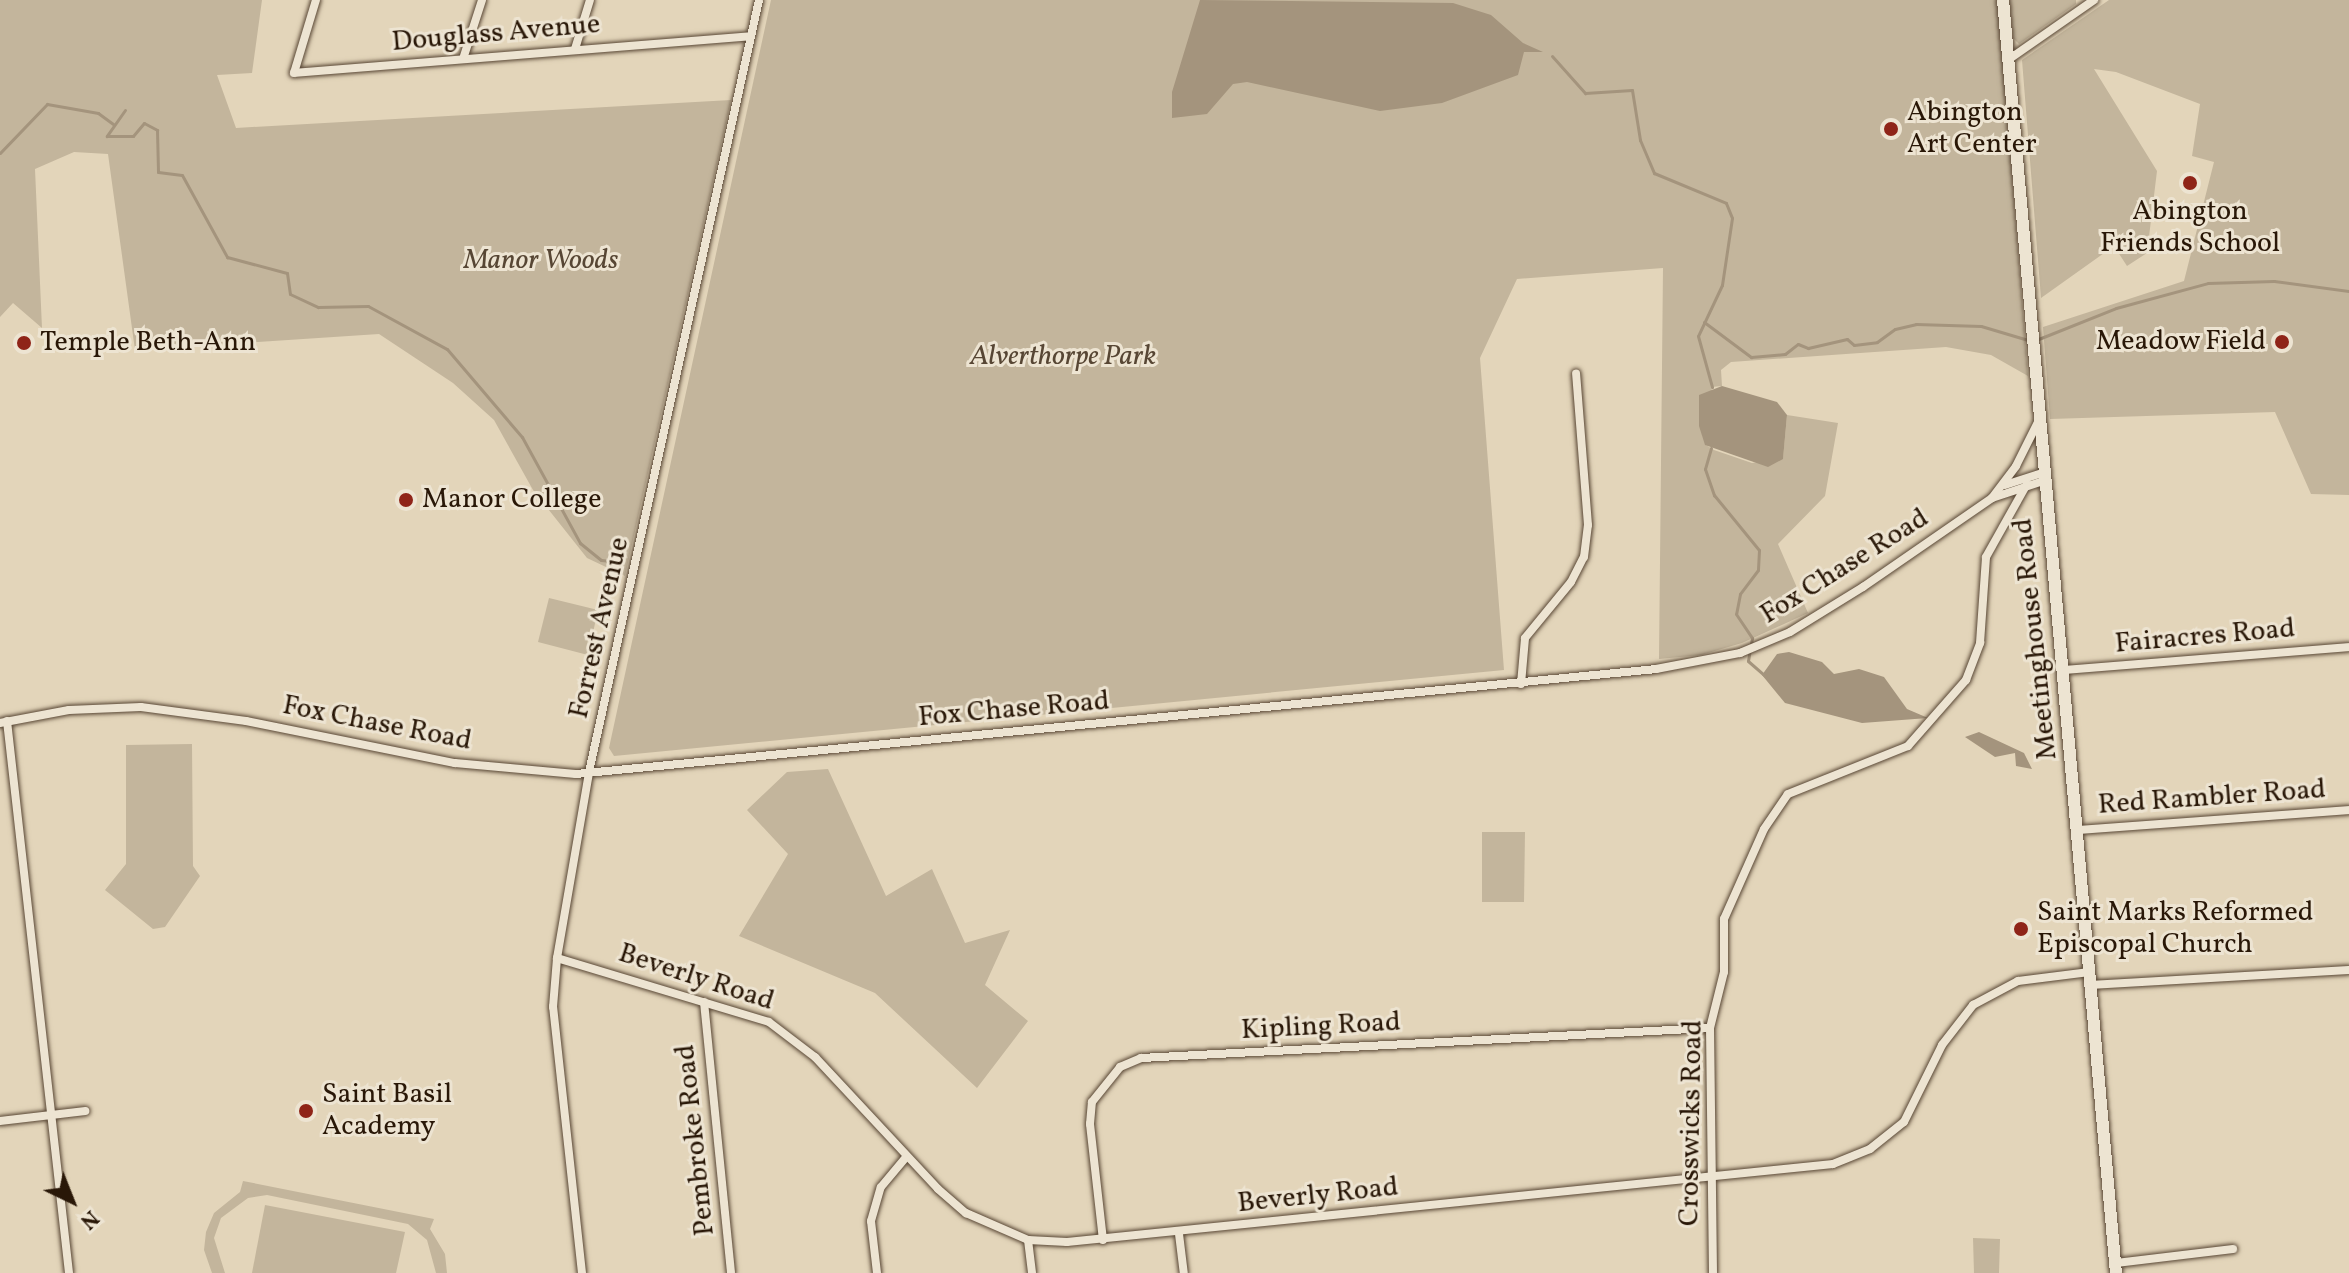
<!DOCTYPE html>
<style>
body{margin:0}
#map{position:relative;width:2349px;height:1273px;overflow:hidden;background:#e3d5ba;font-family:Vollkorn,serif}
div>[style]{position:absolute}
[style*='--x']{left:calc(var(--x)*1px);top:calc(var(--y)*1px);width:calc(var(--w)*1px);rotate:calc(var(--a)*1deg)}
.green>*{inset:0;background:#c3b59c}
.water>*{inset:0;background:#a4947d}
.stream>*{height:3px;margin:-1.5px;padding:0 1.5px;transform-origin:1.5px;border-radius:1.5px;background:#a4947d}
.roads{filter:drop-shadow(0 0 2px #584634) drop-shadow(0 0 2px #584634)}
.street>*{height:8px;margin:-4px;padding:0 4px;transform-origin:4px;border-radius:4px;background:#ede4d2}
.secondary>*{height:12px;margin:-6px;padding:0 6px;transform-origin:6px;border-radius:6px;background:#ede4d2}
.dots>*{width:22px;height:22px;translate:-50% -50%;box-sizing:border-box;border:4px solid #ede4d2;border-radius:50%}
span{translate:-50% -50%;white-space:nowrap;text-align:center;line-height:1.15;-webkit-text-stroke:6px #ede4d2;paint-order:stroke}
.street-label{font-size:28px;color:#291707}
.poi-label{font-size:28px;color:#291707}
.left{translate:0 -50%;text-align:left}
.right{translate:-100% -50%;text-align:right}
.park-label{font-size:28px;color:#574634;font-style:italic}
.north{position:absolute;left:32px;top:1161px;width:80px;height:80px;-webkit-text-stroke:6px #ede4d2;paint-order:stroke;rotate:137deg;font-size:22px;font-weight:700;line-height:32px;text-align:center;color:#291707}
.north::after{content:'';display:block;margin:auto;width:28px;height:36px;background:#291707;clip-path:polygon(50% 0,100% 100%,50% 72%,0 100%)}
</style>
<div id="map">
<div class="green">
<div style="clip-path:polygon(0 0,262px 0,252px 73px,217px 75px,236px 128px,731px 100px,625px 576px,587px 558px,533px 490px,494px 420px,453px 383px,379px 334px,135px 350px,108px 154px,74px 152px,35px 169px,42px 328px,13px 303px,0 317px)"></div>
<div style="clip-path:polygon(771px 0,1998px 0,2028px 376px,1991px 355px,1946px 347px,1731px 362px,1721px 370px,1722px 386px,1712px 387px,1706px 445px,1714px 450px,1752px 463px,1783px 458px,1787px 415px,1838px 423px,1825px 496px,1778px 544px,1808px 613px,1742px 643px,1701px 655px,1659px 659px,1663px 268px,1517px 279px,1480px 358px,1504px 670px,614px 756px,609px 748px)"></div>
<div style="clip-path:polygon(2009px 0,2076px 0,2076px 4px,2019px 44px,2013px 38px)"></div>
<div style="clip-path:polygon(2109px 0,2349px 0,2349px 495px,2311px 494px,2275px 412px,2050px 419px,2043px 327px,2184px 281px,2214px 162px,2192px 156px,2200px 104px,2116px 72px,2094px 69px,2157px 171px,2147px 253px,2127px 266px,2114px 246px,2041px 298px,2022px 60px)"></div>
<div style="clip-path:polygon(549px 598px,598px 610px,588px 655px,538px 642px)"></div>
<div style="clip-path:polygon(192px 744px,193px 866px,200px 876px,165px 927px,153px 929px,105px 890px,126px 864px,126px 745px)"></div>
<div style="clip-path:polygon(828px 769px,886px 896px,932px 869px,965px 943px,1010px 930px,985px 985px,1028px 1021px,977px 1088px,875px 993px,739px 936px,788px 854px,747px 810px,787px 772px)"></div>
<div style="clip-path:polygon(1482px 832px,1525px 832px,1524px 902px,1482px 902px)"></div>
<div style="clip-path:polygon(243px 1181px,434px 1219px,430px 1229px,445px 1254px,447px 1273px,436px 1273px,427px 1240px,408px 1224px,267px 1195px,248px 1198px,221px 1218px,214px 1238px,225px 1273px,212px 1273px,204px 1250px,206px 1232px,214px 1213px,240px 1192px)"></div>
<div style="clip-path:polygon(265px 1205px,405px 1232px,396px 1273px,252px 1273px)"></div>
<div style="clip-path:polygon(1973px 1238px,2000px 1239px,1999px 1273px,1974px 1273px)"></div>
</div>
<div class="water">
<div style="clip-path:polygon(1200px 0,1453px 3px,1491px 15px,1523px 43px,1543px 52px,1524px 52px,1518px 75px,1442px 103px,1380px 111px,1247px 82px,1233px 84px,1207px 114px,1172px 118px,1172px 92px)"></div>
<div style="clip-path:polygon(1722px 386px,1777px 402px,1787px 415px,1783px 459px,1768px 467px,1705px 445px,1699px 426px,1699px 395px)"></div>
<div style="clip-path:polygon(1789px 652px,1822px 662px,1834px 674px,1859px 669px,1884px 677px,1907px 709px,1928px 718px,1862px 723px,1785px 703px,1762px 675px,1777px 654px)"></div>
<div style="clip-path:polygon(1979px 732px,2024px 753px,2032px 769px,2016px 766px,2015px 753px,1995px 757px,1965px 737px)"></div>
</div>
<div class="stream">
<div style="--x:1552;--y:56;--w:50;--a:48.3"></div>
<div style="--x:1585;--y:93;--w:47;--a:-3.7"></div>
<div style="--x:1632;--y:90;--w:51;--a:80.9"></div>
<div style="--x:1640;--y:140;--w:36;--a:67"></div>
<div style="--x:1654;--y:173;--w:78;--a:22.6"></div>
<div style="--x:1726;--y:203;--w:16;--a:68"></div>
<div style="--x:1732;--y:218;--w:68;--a:98.5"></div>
<div style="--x:1722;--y:285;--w:56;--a:115.2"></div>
<div style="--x:1698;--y:336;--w:53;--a:74.6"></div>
<div style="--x:125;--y:110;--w:32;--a:125"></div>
<div style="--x:107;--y:136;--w:26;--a:0"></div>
<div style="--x:133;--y:136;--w:17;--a:-50"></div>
<div style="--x:144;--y:123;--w:15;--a:28"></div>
<div style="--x:157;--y:130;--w:42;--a:88.6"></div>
<div style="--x:158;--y:172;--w:24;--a:7"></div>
<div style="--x:182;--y:175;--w:94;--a:61.2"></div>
<div style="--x:227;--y:257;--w:62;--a:14.9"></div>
<div style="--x:287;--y:273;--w:21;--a:82"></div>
<div style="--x:290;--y:294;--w:31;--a:25"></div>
<div style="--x:318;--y:307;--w:50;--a:-1.1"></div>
<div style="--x:368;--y:306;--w:90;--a:28.6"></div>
<div style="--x:447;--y:349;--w:116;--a:49.6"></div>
<div style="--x:522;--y:437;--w:121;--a:61.3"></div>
<div style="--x:580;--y:543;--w:27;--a:39"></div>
<div style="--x:601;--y:560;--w:18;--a:6"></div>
<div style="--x:0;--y:153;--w:68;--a:-46.2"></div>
<div style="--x:47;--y:104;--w:52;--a:10"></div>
<div style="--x:98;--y:113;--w:19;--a:36"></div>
<div style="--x:1704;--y:322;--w:59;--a:36.7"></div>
<div style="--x:1751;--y:357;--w:34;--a:-5"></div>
<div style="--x:1785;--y:354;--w:16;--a:-38"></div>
<div style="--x:1798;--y:344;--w:11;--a:22"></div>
<div style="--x:1808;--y:348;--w:40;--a:-13"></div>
<div style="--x:1847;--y:339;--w:9;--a:41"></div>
<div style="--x:1854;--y:345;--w:23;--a:-7"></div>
<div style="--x:1877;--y:342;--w:22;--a:-36"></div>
<div style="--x:1895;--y:329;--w:22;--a:-13"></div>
<div style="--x:1916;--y:324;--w:65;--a:1.8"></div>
<div style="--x:1981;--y:326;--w:49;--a:16.6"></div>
<div style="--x:2036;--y:340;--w:86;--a:-21.8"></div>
<div style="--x:2116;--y:308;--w:95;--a:-15.2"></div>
<div style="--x:2208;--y:283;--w:66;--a:-1.7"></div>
<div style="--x:2274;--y:281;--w:76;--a:7.6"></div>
<div style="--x:1711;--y:448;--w:22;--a:106"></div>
<div style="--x:1705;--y:469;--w:28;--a:71"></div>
<div style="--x:1714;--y:495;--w:71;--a:50.7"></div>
<div style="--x:1759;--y:550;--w:20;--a:93"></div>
<div style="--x:1758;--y:570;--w:30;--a:127"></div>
<div style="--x:1740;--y:594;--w:20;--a:101"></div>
<div style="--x:1736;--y:614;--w:29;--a:56"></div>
<div style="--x:1752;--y:638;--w:23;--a:100"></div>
<div style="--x:1748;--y:661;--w:23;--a:41"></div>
</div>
<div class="roads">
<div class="street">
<div style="--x:316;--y:0;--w:76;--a:106.8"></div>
<div style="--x:294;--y:73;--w:457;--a:-4.6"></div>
<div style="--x:575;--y:49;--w:51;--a:-73"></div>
<div style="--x:463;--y:59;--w:62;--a:-72.1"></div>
<div style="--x:2008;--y:60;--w:105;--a:-34.9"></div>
<div style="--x:2005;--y:485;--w:39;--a:-18"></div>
<div style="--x:1992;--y:498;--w:54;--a:-18.4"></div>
<div style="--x:2065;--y:670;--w:285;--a:-4.6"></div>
<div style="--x:1521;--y:684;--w:46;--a:-85"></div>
<div style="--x:1525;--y:638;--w:72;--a:-50.6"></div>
<div style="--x:1571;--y:582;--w:28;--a:-63"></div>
<div style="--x:1584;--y:557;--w:32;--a:-83"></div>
<div style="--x:1588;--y:525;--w:152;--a:-94.5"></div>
<div style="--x:7;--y:721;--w:555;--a:83.59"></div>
<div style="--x:0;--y:723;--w:70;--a:-10.7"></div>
<div style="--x:69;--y:710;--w:72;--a:-2.4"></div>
<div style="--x:141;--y:707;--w:106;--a:7.6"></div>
<div style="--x:246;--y:721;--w:213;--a:11.4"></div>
<div style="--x:455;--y:763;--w:121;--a:5.2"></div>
<div style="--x:576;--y:774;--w:1085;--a:-5.55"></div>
<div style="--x:1656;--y:669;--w:86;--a:-10.8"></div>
<div style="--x:1740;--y:653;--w:54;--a:-22.8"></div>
<div style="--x:1790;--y:632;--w:86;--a:-31.7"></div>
<div style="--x:1863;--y:587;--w:157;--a:-34.6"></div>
<div style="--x:1992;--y:498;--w:40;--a:-53"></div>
<div style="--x:2016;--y:466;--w:51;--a:-63.4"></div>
<div style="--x:2079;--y:830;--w:271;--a:-4.2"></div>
<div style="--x:557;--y:958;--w:221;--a:16.8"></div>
<div style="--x:769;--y:1022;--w:58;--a:37.3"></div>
<div style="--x:815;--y:1057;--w:180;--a:47"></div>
<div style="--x:938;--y:1189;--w:37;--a:41"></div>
<div style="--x:966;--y:1213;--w:68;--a:23.5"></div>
<div style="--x:1028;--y:1240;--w:39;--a:3"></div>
<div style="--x:1067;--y:1242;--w:770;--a:-5.81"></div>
<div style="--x:1833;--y:1164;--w:40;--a:-22"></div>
<div style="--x:1870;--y:1149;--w:43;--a:-38.5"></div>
<div style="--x:1904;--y:1122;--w:86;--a:-63.7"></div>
<div style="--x:1942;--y:1045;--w:51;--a:-52.2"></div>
<div style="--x:1973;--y:1005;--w:51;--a:-28.1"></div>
<div style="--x:2018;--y:981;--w:72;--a:-7.2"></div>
<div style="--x:2090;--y:985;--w:259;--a:-3.3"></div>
<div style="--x:704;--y:1002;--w:272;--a:84.3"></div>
<div style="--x:0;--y:1121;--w:86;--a:-6.7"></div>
<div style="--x:1179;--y:1234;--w:39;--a:83"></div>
<div style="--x:1028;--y:1240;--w:33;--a:83"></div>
<div style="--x:1103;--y:1240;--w:117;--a:-96.4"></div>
<div style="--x:1090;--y:1124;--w:22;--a:-85"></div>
<div style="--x:1092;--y:1102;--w:45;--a:-51.3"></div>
<div style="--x:1120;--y:1067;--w:23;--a:-23"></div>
<div style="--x:1141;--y:1058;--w:570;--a:-3.02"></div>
<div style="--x:2116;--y:1263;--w:118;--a:-6.8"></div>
<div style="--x:582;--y:1273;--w:268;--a:-96.2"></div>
<div style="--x:553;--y:1007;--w:49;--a:-85.3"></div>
<div style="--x:557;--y:958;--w:189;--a:-80.2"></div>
<div style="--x:589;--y:772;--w:790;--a:-77.58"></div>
<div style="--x:877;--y:1273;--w:52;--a:-96.6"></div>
<div style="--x:871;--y:1221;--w:35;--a:-74"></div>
<div style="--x:881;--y:1187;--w:40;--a:-50"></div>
<div style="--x:1713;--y:1273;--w:245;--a:-90.7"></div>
<div style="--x:1710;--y:1028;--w:58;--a:-76"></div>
<div style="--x:1724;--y:972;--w:53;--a:-90"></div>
<div style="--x:1724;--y:919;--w:98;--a:-66"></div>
<div style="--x:1764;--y:829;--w:42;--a:-55.6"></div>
<div style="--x:1788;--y:794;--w:129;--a:-21.8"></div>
<div style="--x:1908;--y:746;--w:88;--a:-48.7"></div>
<div style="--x:1966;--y:680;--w:40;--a:-69"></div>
<div style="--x:1980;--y:643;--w:86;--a:-86"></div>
<div style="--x:1986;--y:557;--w:84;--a:-60.7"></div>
</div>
<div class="secondary">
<div style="--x:2003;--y:0;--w:1278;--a:84.93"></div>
</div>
</div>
<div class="dots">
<div style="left:1891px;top:129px;background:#8f2418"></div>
<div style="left:2190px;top:183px;background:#8f2418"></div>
<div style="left:2282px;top:342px;background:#8f2418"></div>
<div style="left:24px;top:343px;background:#8f2418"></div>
<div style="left:406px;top:500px;background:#8f2418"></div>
<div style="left:2021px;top:929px;background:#8f2418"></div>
<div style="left:306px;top:1111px;background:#8f2418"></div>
</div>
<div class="street-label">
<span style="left:496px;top:34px;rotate:-5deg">Douglass Avenue</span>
<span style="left:1845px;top:567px;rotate:-32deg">Fox Chase Road</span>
<span style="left:600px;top:628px;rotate:-77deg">Forrest Avenue</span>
<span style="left:2205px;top:637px;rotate:-5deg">Fairacres Road</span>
<span style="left:2036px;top:639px;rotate:-96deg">Meetinghouse Road</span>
<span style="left:1014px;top:710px;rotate:-5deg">Fox Chase Road</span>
<span style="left:377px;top:724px;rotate:11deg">Fox Chase Road</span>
<span style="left:2212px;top:798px;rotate:-4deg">Red Rambler Road</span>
<span style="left:696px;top:978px;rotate:18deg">Beverly Road</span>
<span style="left:1321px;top:1027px;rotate:-3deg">Kipling Road</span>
<span style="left:1692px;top:1123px;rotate:-89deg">Crosswicks Road</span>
<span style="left:696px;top:1140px;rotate:-96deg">Pembroke Road</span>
<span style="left:1318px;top:1196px;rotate:-6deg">Beverly Road</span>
</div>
<div class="poi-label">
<span class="left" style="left:1907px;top:129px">Abington<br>Art Center</span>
<span style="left:2190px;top:228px">Abington<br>Friends School</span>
<span class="right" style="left:2266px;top:342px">Meadow Field</span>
<span class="left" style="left:40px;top:343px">Temple Beth-Ann</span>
<span class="left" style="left:422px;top:500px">Manor College</span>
<span class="left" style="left:2037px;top:929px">Saint Marks Reformed<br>Episcopal Church</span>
<span class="left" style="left:322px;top:1111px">Saint Basil<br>Academy</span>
</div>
<div class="park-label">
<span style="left:541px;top:261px">Manor Woods</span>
<span style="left:1063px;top:357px">Alverthorpe Park</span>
</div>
<div class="north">N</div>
</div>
